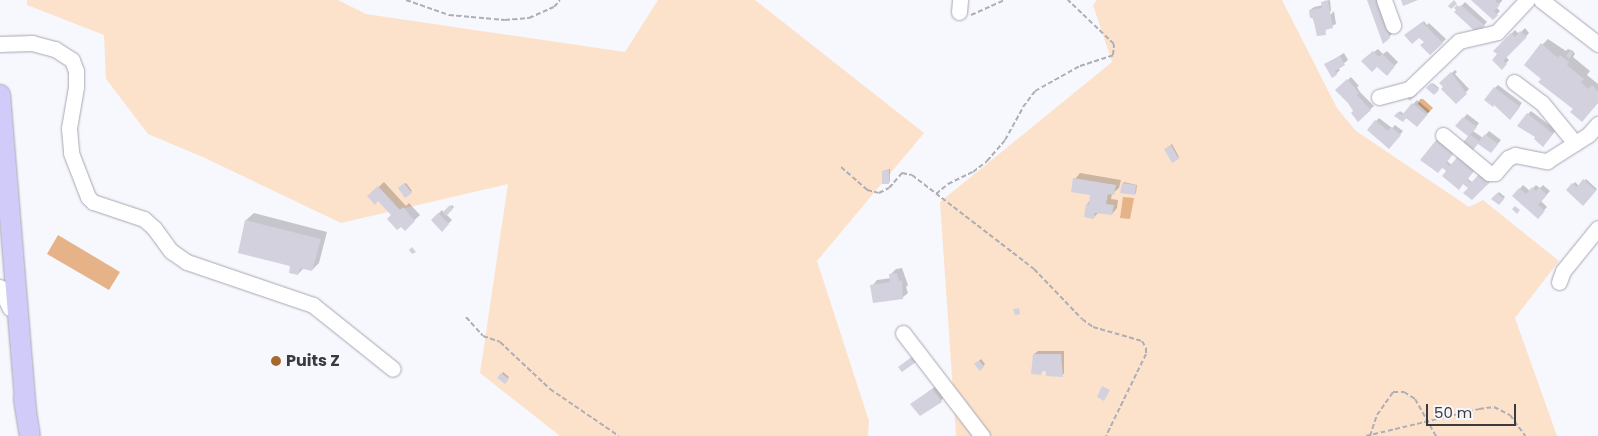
<!DOCTYPE html>
<style>
body{margin:0}
#map{position:relative;width:1598px;height:436px;overflow:hidden;background:#f7f7fe;font-family:Poppins,sans-serif}
div>[style]{position:absolute}
[style*='--x']{left:calc(var(--x)*1px);top:calc(var(--y)*1px);width:calc(var(--w)*1px);rotate:calc(var(--a)*1deg)}
.green>*{inset:0;background:#fde2cb}
.water>*{inset:0;background:#e6b287}
.shadow>*{inset:0;background:#0003}
.building>*{inset:0;background:#d2d1dd}
.path>*{height:2px;margin-top:-1px;transform-origin:0;background:repeating-linear-gradient(90deg,#aeaeb4 0 5px,transparent 0 7.5px)}
.roads{filter:drop-shadow(0 0 1px #a7a7b2) drop-shadow(0 0 1px #a7a7b2)}
.minor>*{height:15px;margin:-7.5px;padding:0 7.5px;transform-origin:7.5px;border-radius:7.5px;background:#fff}
.major>*{height:20px;margin:-10px;padding:0 10px;transform-origin:10px;border-radius:10px;background:#d0cbf8}
.dots>*{width:14px;height:14px;translate:-50% -50%;box-sizing:border-box;border:2px solid #f7f7fe;border-radius:50%}
span{translate:-50% -50%;white-space:nowrap;text-align:center;line-height:1.15;-webkit-text-stroke:5px #f7f7fe;paint-order:stroke}
.poi-label{font-size:16px;color:#3a3a3f;font-weight:700}
.left{translate:0 -50%;text-align:left}
.scale{position:absolute;left:1426px;top:404px;width:90px;height:22px;box-sizing:border-box;border:2px solid #3a3a3f;border-top:0;padding-left:6px;font-size:15px;line-height:18px;white-space:nowrap;color:#3a3a3f;-webkit-text-stroke:4px #f7f7fe;paint-order:stroke}
</style>
<div id="map">
<div class="green">
<div style="clip-path:polygon(27px 0,338px 0,366px 14px,625px 52px,658px 0,755px 0,924px 133px,817px 261px,869px 421px,868px 436px,560px 436px,480px 373px,508px 184px,341px 223px,205px 158px,148px 134px,106px 79px,104px 35px,27px 5px)"></div>
<div style="clip-path:polygon(1097px 0,1282px 0,1337px 108px,1356px 131px,1469px 207px,1483px 200px,1559px 261px,1515px 318px,1557px 436px,956px 436px,940px 202px,1112px 62px,1093px 5px)"></div>
</div>
<div class="water">
<div style="clip-path:polygon(1420px 99px,1423px 99px,1433px 108px,1428px 113px,1418px 104px)"></div>
<div style="clip-path:polygon(1123px 197px,1134px 198px,1130px 219px,1120px 218px)"></div>
<div style="clip-path:polygon(58px 235px,120px 272px,109px 290px,47px 254px)"></div>
</div>
<div class="shadow">
<div style="clip-path:polygon(1330px 0,1331px 10px,1329px 16px,1334px 11px,1336px 24px,1326px 28px,1325px 34px,1317px 31px,1310px 10px,1314px 7px,1323px 5px,1324px 1px)"></div>
<div style="clip-path:polygon(1368px 0,1381px 0,1393px 33px,1384px 42px)"></div>
<div style="clip-path:polygon(1473px 0,1502px 0,1502px 1px,1496px 7px,1500px 11px,1493px 18px)"></div>
<div style="clip-path:polygon(1465px 2px,1487px 22px,1478px 32px,1456px 12px)"></div>
<div style="clip-path:polygon(1424px 21px,1427px 25px,1429px 23px,1446px 39px,1430px 54px,1422px 23px)"></div>
<div style="clip-path:polygon(1525px 28px,1529px 33px,1506px 57px,1509px 60px,1502px 68px,1499px 54px,1495px 51px,1515px 30px,1519px 34px)"></div>
<div style="clip-path:polygon(1548px 39px,1566px 51px,1568px 49px,1573px 51px,1575px 54px,1573px 57px,1590px 71px,1587px 75px,1598px 84px,1598px 102px,1575px 109px,1542px 79px,1542px 45px)"></div>
<div style="clip-path:polygon(1378px 49px,1383px 54px,1387px 51px,1398px 62px,1387px 74px,1366px 58px)"></div>
<div style="clip-path:polygon(1344px 53px,1348px 60px,1338px 68px,1340px 70px,1336px 74px,1326px 64px)"></div>
<div style="clip-path:polygon(1455px 70px,1457px 72px,1455px 74px,1469px 89px,1456px 102px,1441px 83px)"></div>
<div style="clip-path:polygon(1351px 77px,1359px 86px,1357px 87px,1360px 92px,1374px 106px,1358px 120px,1349px 102px,1337px 90px)"></div>
<div style="clip-path:polygon(1433px 83px,1439px 88px,1434px 94px,1428px 88px)"></div>
<div style="clip-path:polygon(1498px 85px,1522px 103px,1513px 115px,1495px 88px)"></div>
<div style="clip-path:polygon(1417px 100px,1430px 111px,1421px 122px,1396px 116px,1400px 111px,1404px 114px)"></div>
<div style="clip-path:polygon(1531px 111px,1556px 130px,1547px 141px,1528px 114px)"></div>
<div style="clip-path:polygon(1467px 114px,1479px 123px,1473px 131px,1483px 138px,1489px 131px,1501px 140px,1491px 152px,1457px 126px)"></div>
<div style="clip-path:polygon(1379px 118px,1392px 128px,1395px 125px,1403px 131px,1392px 144px,1376px 121px)"></div>
<div style="clip-path:polygon(1172px 144px,1179px 157px,1178px 158px,1167px 148px)"></div>
<div style="clip-path:polygon(1447px 161px,1473px 183px,1493px 178px,1487px 185px,1469px 188px,1443px 166px)"></div>
<div style="clip-path:polygon(890px 169px,890px 181px,889px 183px,883px 171px)"></div>
<div style="clip-path:polygon(1080px 173px,1121px 180px,1119px 188px,1112px 194px,1111px 199px,1118px 200px,1117px 208px,1112px 214px,1099px 212px,1093px 218px,1087px 204px,1091px 200px,1092px 193px,1075px 179px)"></div>
<div style="clip-path:polygon(1586px 179px,1597px 189px,1586px 201px,1568px 190px,1575px 182px,1579px 186px)"></div>
<div style="clip-path:polygon(384px 182px,406px 206px,409px 203px,420px 215px,405px 229px,378px 200px,369px 196px)"></div>
<div style="clip-path:polygon(1124px 182px,1137px 185px,1136px 193px,1135px 194px,1123px 183px)"></div>
<div style="clip-path:polygon(406px 183px,412px 191px,405px 196px,399px 188px)"></div>
<div style="clip-path:polygon(1523px 185px,1530px 191px,1536px 185px,1540px 188px,1543px 185px,1550px 191px,1541px 201px,1547px 207px,1538px 217px,1514px 196px)"></div>
<div style="clip-path:polygon(1499px 192px,1505px 197px,1499px 204px,1493px 199px)"></div>
<div style="clip-path:polygon(452px 205px,454px 207px,446px 214px,452px 220px,442px 230px,432px 220px,442px 210px,444px 213px)"></div>
<div style="clip-path:polygon(254px 213px,327px 232px,319px 263px,312px 270px,304px 268px,298px 274px,246px 220px)"></div>
<div style="clip-path:polygon(902px 268px,908px 285px,906px 287px,908px 293px,902px 298px,872px 286px,877px 280px,891px 278px,890px 275px,896px 269px)"></div>
<div style="clip-path:polygon(1038px 351px,1064px 351px,1064px 374px,1042px 369px,1041px 374px,1034px 354px)"></div>
<div style="clip-path:polygon(981px 359px,985px 364px,980px 369px,976px 364px)"></div>
<div style="clip-path:polygon(503px 372px,509px 377px,505px 382px,499px 378px)"></div>
<div style="clip-path:polygon(936px 386px,944px 397px,941px 401px,916px 401px)"></div>
</div>
<div class="building">
<div style="clip-path:polygon(1367px 0,1377px 0,1390px 38px,1383px 44px)"></div>
<div style="clip-path:polygon(1401px 0,1418px 0,1403px 6px)"></div>
<div style="clip-path:polygon(1454px 0,1457px 4px,1451px 9px,1448px 6px)"></div>
<div style="clip-path:polygon(1471px 0,1495px 0,1500px 5px,1494px 11px,1498px 15px,1493px 20px)"></div>
<div style="clip-path:polygon(1328px 1px,1333px 28px,1325px 30px,1326px 35px,1317px 36px,1313px 18px,1310px 18px,1309px 10px,1322px 8px,1321px 2px)"></div>
<div style="clip-path:polygon(1457px 5px,1459px 7px,1461px 5px,1485px 26px,1478px 34px,1454px 12px,1456px 10px,1454px 8px)"></div>
<div style="clip-path:polygon(1422px 22px,1443px 43px,1430px 55px,1420px 45px,1424px 42px,1419px 38px,1412px 44px,1404px 35px)"></div>
<div style="clip-path:polygon(1520px 31px,1527px 37px,1503px 61px,1507px 64px,1502px 70px,1492px 60px,1497px 54px,1493px 51px,1511px 33px,1515px 37px)"></div>
<div style="clip-path:polygon(1541px 43px,1558px 58px,1560px 55px,1569px 62px,1567px 65px,1584px 79px,1581px 82px,1588px 89px,1592px 85px,1598px 91px,1598px 103px,1582px 122px,1570px 112px,1573px 109px,1538px 82px,1541px 79px,1524px 65px)"></div>
<div style="clip-path:polygon(1373px 51px,1379px 57px,1382px 54px,1395px 66px,1387px 76px,1377px 67px,1372px 72px,1361px 61px)"></div>
<div style="clip-path:polygon(1570px 51px,1573px 53px,1569px 59px,1566px 56px)"></div>
<div style="clip-path:polygon(1340px 56px,1345px 65px,1335px 71px,1337px 75px,1332px 78px,1324px 64px)"></div>
<div style="clip-path:polygon(1451px 72px,1467px 94px,1456px 104px,1441px 89px,1443px 87px,1439px 83px)"></div>
<div style="clip-path:polygon(1347px 79px,1359px 93px,1357px 95px,1371px 110px,1358px 122px,1351px 113px,1353px 111px,1348px 103px,1335px 90px)"></div>
<div style="clip-path:polygon(1431px 83px,1439px 90px,1434px 95px,1426px 88px)"></div>
<div style="clip-path:polygon(1494px 87px,1520px 107px,1510px 120px,1494px 105px,1493px 107px,1484px 100px)"></div>
<div style="clip-path:polygon(1414px 90px,1417px 94px,1410px 101px,1406px 97px)"></div>
<div style="clip-path:polygon(1412px 103px,1427px 115px,1417px 127px,1406px 118px,1403px 122px,1394px 116px,1398px 112px,1402px 115px)"></div>
<div style="clip-path:polygon(1527px 113px,1553px 134px,1543px 147px,1534px 139px,1535px 137px,1517px 126px)"></div>
<div style="clip-path:polygon(1463px 117px,1477px 127px,1470px 135px,1479px 141px,1485px 134px,1498px 144px,1491px 153px,1478px 144px,1472px 151px,1462px 144px,1468px 136px,1455px 126px)"></div>
<div style="clip-path:polygon(1375px 120px,1388px 131px,1391px 127px,1401px 135px,1389px 149px,1367px 130px)"></div>
<div style="clip-path:polygon(1437px 139px,1454px 153px,1446px 163px,1450px 166px,1458px 156px,1475px 170px,1467px 180px,1471px 183px,1480px 173px,1490px 182px,1472px 200px,1463px 193px,1468px 188px,1463px 184px,1459px 190px,1442px 176px,1446px 171px,1444px 169px,1442px 168px,1438px 173px,1420px 160px)"></div>
<div style="clip-path:polygon(1171px 145px,1179px 159px,1172px 163px,1164px 149px)"></div>
<div style="clip-path:polygon(889px 170px,889px 184px,882px 184px,882px 171px)"></div>
<div style="clip-path:polygon(1073px 178px,1116px 185px,1114px 195px,1108px 194px,1106px 204px,1114px 205px,1112px 215px,1095px 213px,1094px 219px,1084px 217px,1086px 204px,1089px 204px,1090px 195px,1071px 192px)"></div>
<div style="clip-path:polygon(1583px 179px,1596px 191px,1583px 206px,1566px 190px,1572px 183px,1577px 187px)"></div>
<div style="clip-path:polygon(404px 183px,412px 193px,405px 198px,398px 188px)"></div>
<div style="clip-path:polygon(1122px 183px,1136px 185px,1135px 195px,1120px 193px)"></div>
<div style="clip-path:polygon(378px 186px,400px 210px,403px 207px,415px 221px,405px 231px,401px 227px,397px 230px,387px 219px,391px 215px,378px 201px,375px 205px,367px 196px)"></div>
<div style="clip-path:polygon(1532px 187px,1536px 191px,1539px 187px,1547px 195px,1538px 205px,1545px 211px,1538px 219px,1512px 196px,1519px 188px,1526px 194px)"></div>
<div style="clip-path:polygon(1497px 193px,1504px 199px,1499px 205px,1491px 199px)"></div>
<div style="clip-path:polygon(450px 205px,453px 209px,446px 216px,443px 212px)"></div>
<div style="clip-path:polygon(1515px 206px,1520px 210px,1517px 214px,1512px 209px)"></div>
<div style="clip-path:polygon(438px 213px,449px 224px,442px 232px,431px 220px)"></div>
<div style="clip-path:polygon(245px 220px,321px 239px,312px 271px,300px 268px,298px 275px,289px 273px,290px 266px,238px 253px)"></div>
<div style="clip-path:polygon(412px 247px,416px 252px,412px 254px,409px 250px)"></div>
<div style="clip-path:polygon(897px 273px,899px 281px,902px 280px,903px 299px,873px 303px,870px 285px,890px 282px,889px 274px)"></div>
<div style="clip-path:polygon(1019px 308px,1020px 314px,1015px 315px,1013px 309px)"></div>
<div style="clip-path:polygon(1033px 354px,1061px 354px,1063px 377px,1046px 376px,1046px 371px,1041px 371px,1041px 375px,1031px 374px)"></div>
<div style="clip-path:polygon(913px 356px,916px 362px,902px 372px,898px 367px)"></div>
<div style="clip-path:polygon(979px 360px,984px 367px,980px 371px,974px 364px)"></div>
<div style="clip-path:polygon(501px 373px,509px 379px,505px 384px,497px 378px)"></div>
<div style="clip-path:polygon(1102px 386px,1110px 390px,1104px 401px,1097px 397px)"></div>
<div style="clip-path:polygon(932px 389px,942px 402px,920px 416px,910px 404px)"></div>
</div>
<div class="path">
<div style="--x:406;--y:0;--w:46;--a:19.2"></div>
<div style="--x:449;--y:15;--w:56;--a:5.1"></div>
<div style="--x:505;--y:20;--w:24;--a:-5"></div>
<div style="--x:529;--y:18;--w:27;--a:-24"></div>
<div style="--x:554;--y:7;--w:9;--a:-49"></div>
<div style="--x:971;--y:15;--w:36;--a:-24"></div>
<div style="--x:841;--y:167;--w:35;--a:41"></div>
<div style="--x:867;--y:190;--w:12;--a:14"></div>
<div style="--x:879;--y:193;--w:11;--a:-27"></div>
<div style="--x:889;--y:188;--w:20;--a:-49"></div>
<div style="--x:902;--y:173;--w:10;--a:11"></div>
<div style="--x:912;--y:175;--w:154;--a:37.6"></div>
<div style="--x:1034;--y:269;--w:69;--a:46.2"></div>
<div style="--x:1082;--y:319;--w:14;--a:36"></div>
<div style="--x:1093;--y:327;--w:51;--a:15.9"></div>
<div style="--x:1142;--y:341;--w:8;--a:60"></div>
<div style="--x:1146;--y:348;--w:6;--a:90"></div>
<div style="--x:1146;--y:354;--w:91;--a:116"></div>
<div style="--x:936;--y:194;--w:16;--a:-40"></div>
<div style="--x:948;--y:184;--w:28;--a:-26"></div>
<div style="--x:973;--y:172;--w:18;--a:-38"></div>
<div style="--x:987;--y:161;--w:28;--a:-49"></div>
<div style="--x:1005;--y:140;--w:38;--a:-61"></div>
<div style="--x:1023;--y:107;--w:20;--a:-53"></div>
<div style="--x:1035;--y:91;--w:51;--a:-29.1"></div>
<div style="--x:1080;--y:66;--w:35;--a:-18"></div>
<div style="--x:1113;--y:55;--w:11;--a:-85"></div>
<div style="--x:1114;--y:44;--w:64;--a:-136.3"></div>
<div style="--x:466;--y:317;--w:25;--a:48"></div>
<div style="--x:483;--y:336;--w:18;--a:19"></div>
<div style="--x:500;--y:342;--w:69;--a:43.2"></div>
<div style="--x:550;--y:389;--w:83;--a:34.3"></div>
<div style="--x:1366;--y:436;--w:116;--a:-13.4"></div>
<div style="--x:1479;--y:409;--w:15;--a:-8"></div>
<div style="--x:1494;--y:407;--w:18;--a:27"></div>
<div style="--x:1510;--y:415;--w:26;--a:54"></div>
<div style="--x:1370;--y:436;--w:22;--a:-72"></div>
<div style="--x:1377;--y:415;--w:28;--a:-55"></div>
<div style="--x:1393;--y:392;--w:11;--a:0"></div>
<div style="--x:1404;--y:392;--w:13;--a:32"></div>
<div style="--x:1415;--y:399;--w:43;--a:60.4"></div>
</div>
<div class="roads">
<div class="minor">
<div style="--x:1384;--y:0;--w:27;--a:70"></div>
<div style="--x:1541;--y:0;--w:72;--a:37.7"></div>
<div style="--x:959;--y:12;--w:12;--a:-85"></div>
<div style="--x:0;--y:44;--w:32;--a:-2"></div>
<div style="--x:32;--y:43;--w:24;--a:15"></div>
<div style="--x:55;--y:49;--w:20;--a:33"></div>
<div style="--x:72;--y:60;--w:12;--a:70"></div>
<div style="--x:76;--y:71;--w:16;--a:90"></div>
<div style="--x:76;--y:87;--w:42;--a:99.7"></div>
<div style="--x:69;--y:128;--w:25;--a:85"></div>
<div style="--x:71;--y:153;--w:47;--a:68.9"></div>
<div style="--x:88;--y:197;--w:7;--a:45"></div>
<div style="--x:93;--y:202;--w:54;--a:18.4"></div>
<div style="--x:144;--y:219;--w:13;--a:42"></div>
<div style="--x:154;--y:228;--w:29;--a:54"></div>
<div style="--x:171;--y:251;--w:19;--a:35"></div>
<div style="--x:187;--y:262;--w:133;--a:18.8"></div>
<div style="--x:313;--y:305;--w:102;--a:38.7"></div>
<div style="--x:1514;--y:82;--w:35;--a:37"></div>
<div style="--x:1542;--y:103;--w:52;--a:50.5"></div>
<div style="--x:1379;--y:97;--w:31;--a:-15"></div>
<div style="--x:1409;--y:89;--w:69;--a:-43.8"></div>
<div style="--x:1459;--y:41;--w:39;--a:-13"></div>
<div style="--x:1497;--y:32;--w:44;--a:-46.8"></div>
<div style="--x:1443;--y:135;--w:60;--a:39.6"></div>
<div style="--x:1489;--y:173;--w:6;--a:0"></div>
<div style="--x:1495;--y:173;--w:20;--a:-49"></div>
<div style="--x:1508;--y:158;--w:8;--a:-23"></div>
<div style="--x:1515;--y:155;--w:33;--a:11"></div>
<div style="--x:1547;--y:161;--w:49;--a:-32.4"></div>
<div style="--x:1588;--y:135;--w:15;--a:-48"></div>
<div style="--x:1559;--y:282;--w:12;--a:-70"></div>
<div style="--x:1563;--y:271;--w:55;--a:-50.9"></div>
<div style="--x:0;--y:287;--w:23;--a:65"></div>
<div style="--x:903;--y:333;--w:130;--a:52.5"></div>
</div>
<div class="major">
<div style="--x:0;--y:95;--w:318;--a:85.3"></div>
<div style="--x:24;--y:399;--w:37;--a:81"></div>
</div>
</div>
<div class="dots">
<div style="left:276px;top:361px;background:#a6692d"></div>
</div>
<div class="poi-label">
<span class="left" style="left:286px;top:361px">Puits Z</span>
</div>
<div class="scale">50 m</div>
</div>
